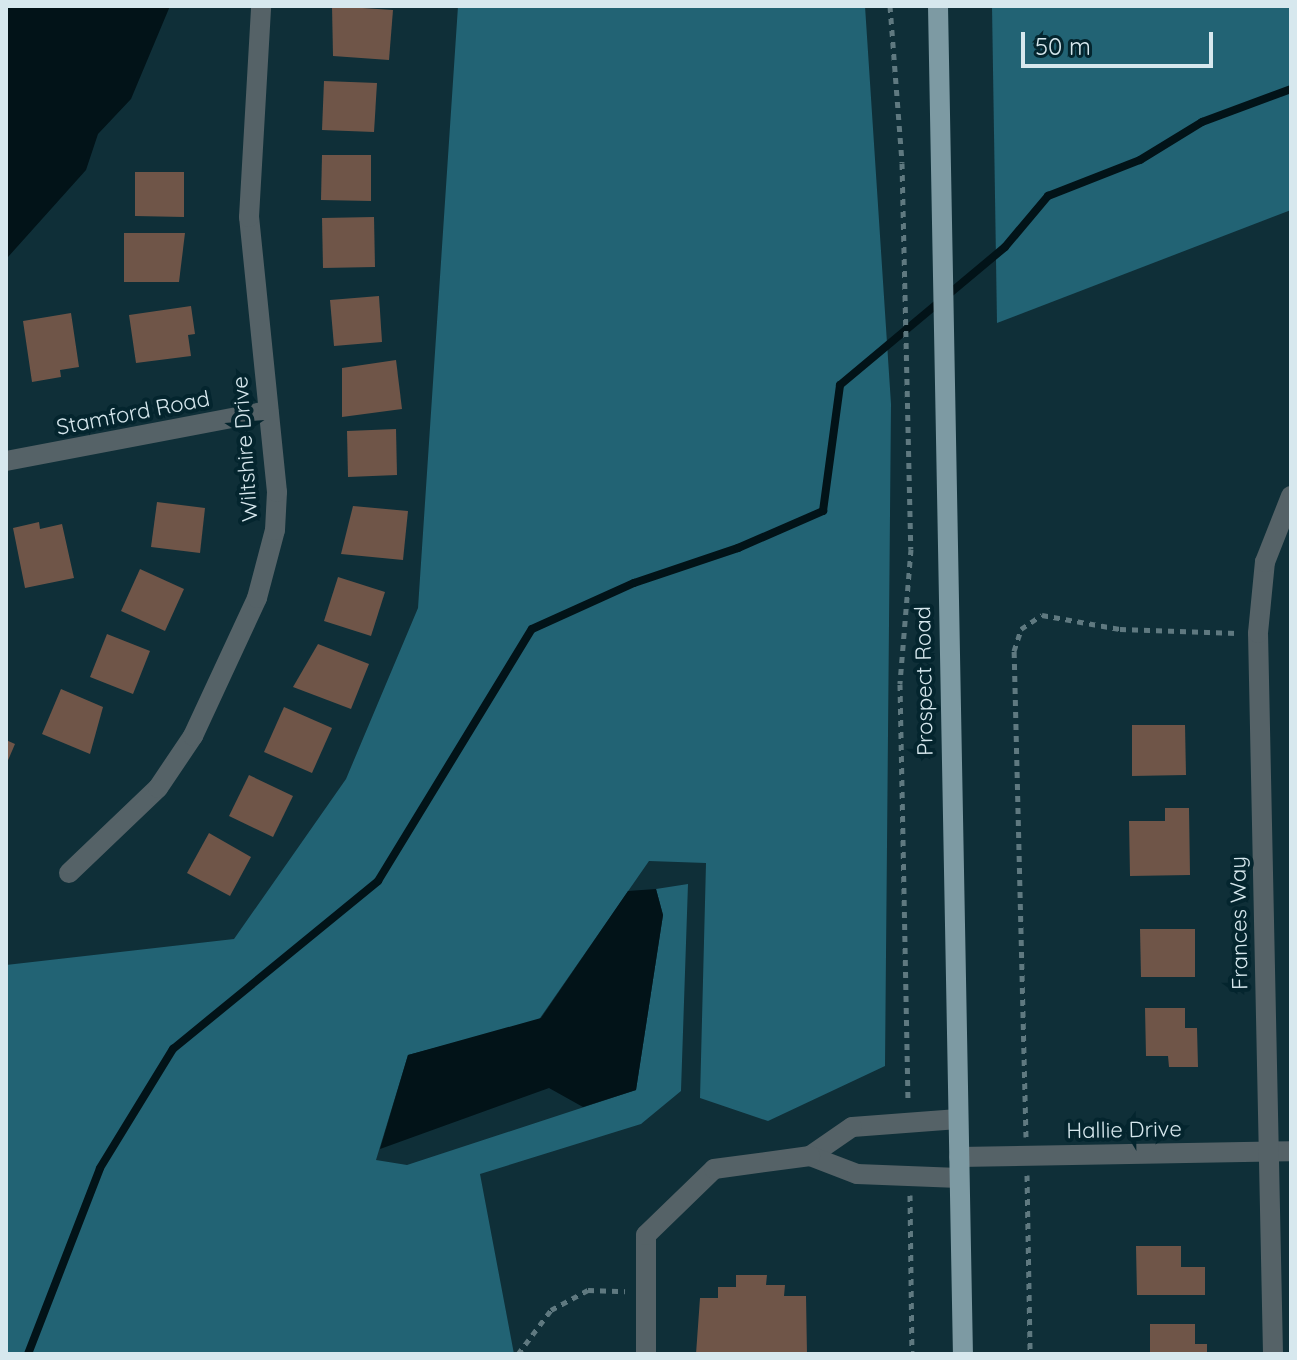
<!DOCTYPE html>
<style>
body{margin:0}
#map{position:relative;width:1297px;height:1360px;overflow:hidden;background:#0f2f38;font-family:Quicksand,sans-serif}
div>[style]{position:absolute}
[style*='--x']{left:calc(var(--x)*1px);top:calc(var(--y)*1px);width:calc(var(--w)*1px);rotate:calc(var(--a)*1deg)}
.forest>*{inset:0;background:#226374}
.water>*{inset:0;background:#021318}
.stream>*{height:8px;margin:-4px;padding:0 4px;transform-origin:4px;border-radius:4px;background:#021318}
.building>*{inset:0;background:#6f5548}
.path>*{height:5px;margin-top:-2.5px;transform-origin:0;background:repeating-linear-gradient(90deg,#5f7980 0 6px,transparent 0 12px)}
.minor>*{height:20px;margin:-10px;padding:0 10px;transform-origin:10px;border-radius:10px;background:#556267}
.major>*{height:20px;margin:-10px;padding:0 10px;transform-origin:10px;border-radius:10px;background:#7d9aa3}
span{translate:-50% -50%;white-space:nowrap;text-align:center;line-height:1.15;-webkit-text-stroke:8px #04252e;paint-order:stroke}
.street-label{font-size:22px;color:#d7e8ee}
.frame{position:absolute;inset:0;border:8px solid #d7e8ee;pointer-events:none}
.scale{position:absolute;left:1021px;top:32px;width:192px;height:36px;box-sizing:border-box;border:4px solid #d7e8ee;border-top:0;padding-left:10px;font-size:24px;line-height:28px;white-space:nowrap;color:#d7e8ee;-webkit-text-stroke:6px #04252e;paint-order:stroke}
</style>
<div id="map">
<div class="forest">
<div style="clip-path:polygon(458px 6px,865px 6px,891px 404px,885px 1066px,768px 1121px,700px 1098px,706px 863px,649px 861px,538px 1021px,408px 1055px,376px 1160px,407px 1165px,636px 1090px,663px 915px,656px 889px,688px 884px,681px 1091px,641px 1124px,480px 1174px,514px 1354px,6px 1354px,6px 965px,234px 939px,346px 779px,418px 608px)"></div>
<div style="clip-path:polygon(992px 6px,1291px 6px,1291px 210px,997px 323px)"></div>
</div>
<div class="water">
<div style="clip-path:polygon(6px 6px,170px 6px,131px 99px,98px 134px,86px 170px,8px 257px)"></div>
<div style="clip-path:polygon(656px 889px,663px 915px,636px 1090px,583px 1107px,549px 1088px,380px 1149px,408px 1055px,541px 1018px,628px 891px)"></div>
</div>
<div class="stream">
<div style="--x:28;--y:1354;--w:199;--a:-68.8"></div>
<div style="--x:100;--y:1168;--w:140;--a:-58.5"></div>
<div style="--x:173;--y:1049;--w:265;--a:-39.3"></div>
<div style="--x:378;--y:881;--w:295;--a:-58.6"></div>
<div style="--x:532;--y:629;--w:112;--a:-24.3"></div>
<div style="--x:634;--y:583;--w:110;--a:-18.6"></div>
<div style="--x:738;--y:548;--w:93;--a:-23.5"></div>
<div style="--x:823;--y:511;--w:127;--a:-82.3"></div>
<div style="--x:840;--y:385;--w:215;--a:-39.9"></div>
<div style="--x:1005;--y:247;--w:67;--a:-49.9"></div>
<div style="--x:1048;--y:196;--w:99;--a:-21.4"></div>
<div style="--x:1140;--y:160;--w:73;--a:-31.5"></div>
<div style="--x:1202;--y:122;--w:95;--a:-20.3"></div>
</div>
<div class="building">
<div style="clip-path:polygon(332px 6px,393px 10px,389px 60px,333px 56px)"></div>
<div style="clip-path:polygon(324px 81px,377px 83px,374px 132px,322px 130px)"></div>
<div style="clip-path:polygon(322px 155px,371px 155px,371px 201px,321px 200px)"></div>
<div style="clip-path:polygon(135px 172px,184px 172px,184px 217px,135px 216px)"></div>
<div style="clip-path:polygon(374px 217px,375px 267px,323px 268px,322px 218px)"></div>
<div style="clip-path:polygon(124px 233px,185px 233px,179px 282px,124px 282px)"></div>
<div style="clip-path:polygon(379px 296px,382px 342px,334px 346px,330px 300px)"></div>
<div style="clip-path:polygon(191px 306px,195px 334px,188px 335px,191px 356px,136px 363px,129px 315px)"></div>
<div style="clip-path:polygon(71px 313px,79px 367px,60px 370px,61px 377px,32px 382px,23px 321px)"></div>
<div style="clip-path:polygon(396px 360px,402px 409px,342px 417px,342px 368px)"></div>
<div style="clip-path:polygon(396px 429px,397px 475px,348px 477px,347px 431px)"></div>
<div style="clip-path:polygon(157px 502px,205px 508px,200px 553px,151px 547px)"></div>
<div style="clip-path:polygon(353px 506px,408px 511px,403px 560px,341px 554px)"></div>
<div style="clip-path:polygon(39px 522px,40px 529px,62px 524px,74px 578px,25px 588px,13px 528px)"></div>
<div style="clip-path:polygon(140px 569px,184px 589px,165px 631px,121px 611px)"></div>
<div style="clip-path:polygon(338px 577px,385px 592px,371px 636px,324px 621px)"></div>
<div style="clip-path:polygon(107px 634px,150px 651px,133px 694px,90px 677px)"></div>
<div style="clip-path:polygon(318px 644px,369px 664px,351px 709px,293px 687px)"></div>
<div style="clip-path:polygon(61px 689px,103px 707px,90px 754px,42px 734px)"></div>
<div style="clip-path:polygon(284px 707px,332px 728px,312px 773px,264px 752px)"></div>
<div style="clip-path:polygon(1132px 725px,1185px 725px,1186px 775px,1132px 776px)"></div>
<div style="clip-path:polygon(6px 740px,15px 744px,6px 765px)"></div>
<div style="clip-path:polygon(249px 775px,293px 796px,273px 837px,229px 816px)"></div>
<div style="clip-path:polygon(1165px 808px,1189px 808px,1190px 875px,1130px 876px,1129px 821px,1165px 821px)"></div>
<div style="clip-path:polygon(209px 833px,251px 857px,230px 896px,187px 873px)"></div>
<div style="clip-path:polygon(1140px 929px,1195px 929px,1195px 977px,1141px 977px)"></div>
<div style="clip-path:polygon(1145px 1008px,1185px 1008px,1185px 1028px,1197px 1028px,1198px 1067px,1169px 1067px,1168px 1056px,1146px 1056px)"></div>
<div style="clip-path:polygon(1136px 1246px,1181px 1246px,1181px 1267px,1205px 1267px,1205px 1295px,1137px 1295px)"></div>
<div style="clip-path:polygon(736px 1275px,767px 1275px,766px 1285px,785px 1285px,784px 1296px,806px 1296px,807px 1354px,696px 1354px,700px 1298px,718px 1298px,718px 1287px,736px 1287px)"></div>
<div style="clip-path:polygon(1150px 1324px,1195px 1324px,1195px 1344px,1207px 1344px,1207px 1354px,1150px 1354px)"></div>
</div>
<div class="path">
<div style="--x:890;--y:6;--w:157;--a:85.6"></div>
<div style="--x:902;--y:163;--w:386;--a:88.7"></div>
<div style="--x:911;--y:549;--w:135;--a:94.7"></div>
<div style="--x:900;--y:684;--w:417;--a:88.9"></div>
<div style="--x:1026;--y:1137;--w:486;--a:-91.4"></div>
<div style="--x:1014;--y:651;--w:23;--a:-72"></div>
<div style="--x:1021;--y:629;--w:25;--a:-34"></div>
<div style="--x:1042;--y:615;--w:79;--a:10.2"></div>
<div style="--x:1120;--y:629;--w:117;--a:2"></div>
<div style="--x:1027;--y:1175;--w:179;--a:89"></div>
<div style="--x:910;--y:1195;--w:159;--a:89.3"></div>
<div style="--x:518;--y:1354;--w:55;--a:-53.1"></div>
<div style="--x:551;--y:1310;--w:42;--a:-28.4"></div>
<div style="--x:588;--y:1290;--w:37;--a:2"></div>
</div>
<div class="minor">
<div style="--x:6;--y:461;--w:267;--a:-10.8"></div>
<div style="--x:69;--y:873;--w:123;--a:-43.7"></div>
<div style="--x:158;--y:788;--w:63;--a:-56.1"></div>
<div style="--x:193;--y:736;--w:152;--a:-65.1"></div>
<div style="--x:257;--y:598;--w:70;--a:-75.2"></div>
<div style="--x:275;--y:530;--w:38;--a:-87"></div>
<div style="--x:277;--y:492;--w:276;--a:-95.8"></div>
<div style="--x:249;--y:217;--w:211;--a:-86.7"></div>
<div style="--x:958;--y:1119;--w:106;--a:175.7"></div>
<div style="--x:852;--y:1127;--w:51;--a:145.4"></div>
<div style="--x:810;--y:1156;--w:50;--a:21"></div>
<div style="--x:857;--y:1174;--w:102;--a:2.2"></div>
<div style="--x:959;--y:1157;--w:332;--a:-1"></div>
<div style="--x:646;--y:1354;--w:119;--a:-90"></div>
<div style="--x:646;--y:1235;--w:95;--a:-44.1"></div>
<div style="--x:714;--y:1169;--w:97;--a:-7.7"></div>
<div style="--x:1273;--y:1354;--w:721;--a:-91.19"></div>
<div style="--x:1258;--y:633;--w:71;--a:-84.4"></div>
<div style="--x:1265;--y:562;--w:71;--a:-68.5"></div>
</div>
<div class="major">
<div style="--x:938;--y:6;--w:1348;--a:88.94"></div>
</div>
<div class="street-label">
<span style="left:133px;top:413px;rotate:-11deg">Stamford Road</span>
<span style="left:245px;top:449px;rotate:-94deg">Wiltshire Drive</span>
<span style="left:924px;top:681px;rotate:-91deg">Prospect Road</span>
<span style="left:1239px;top:923px;rotate:-91deg">Frances Way</span>
<span style="left:1124px;top:1130px;rotate:-1deg">Hallie Drive</span>
</div>
<div class="frame"></div>
<div class="scale">50 m</div>
</div>
